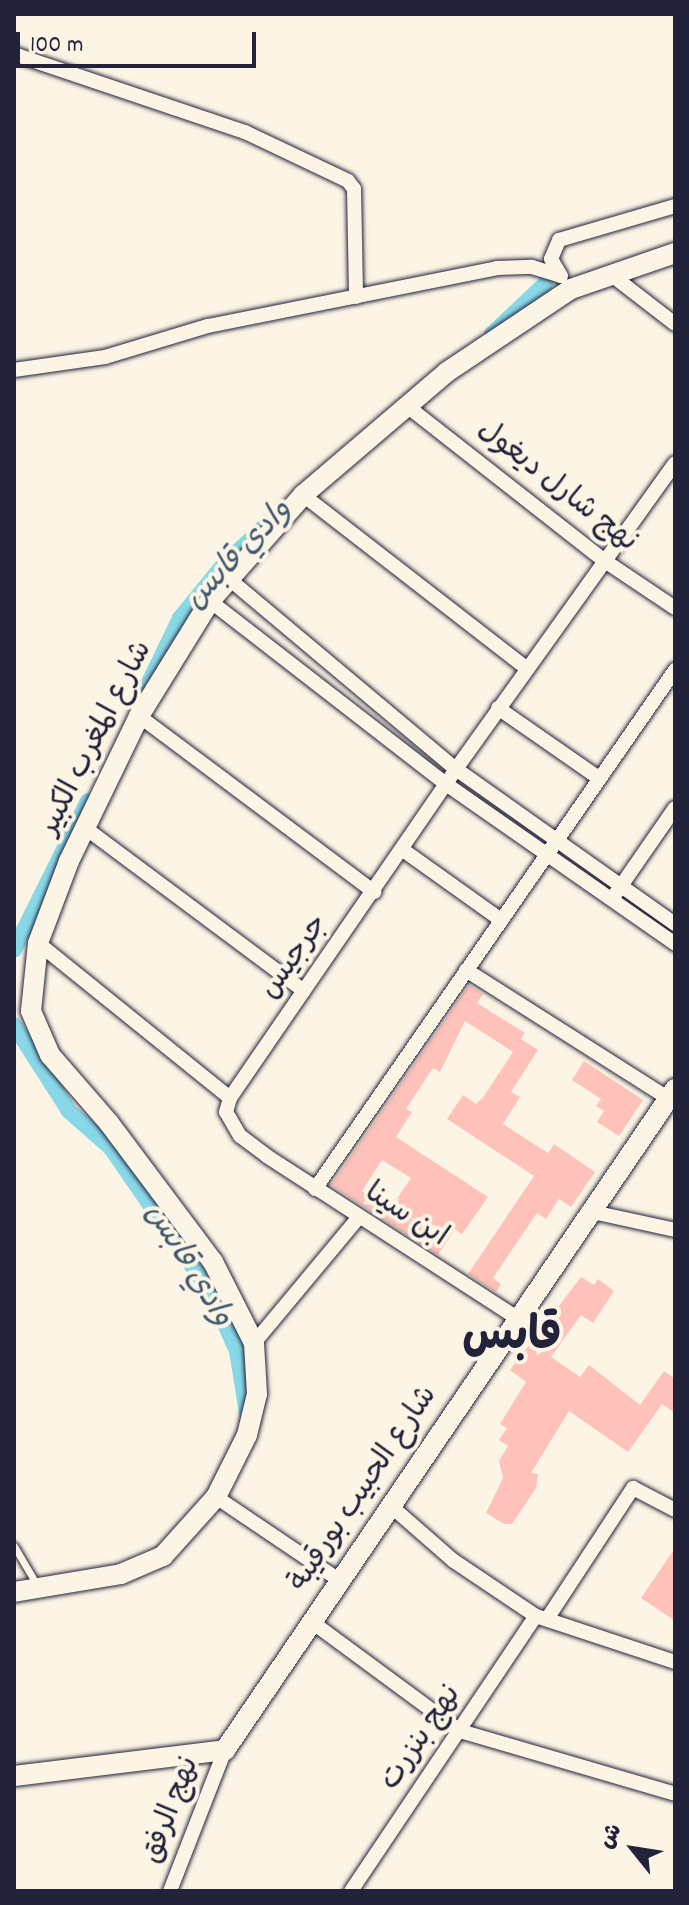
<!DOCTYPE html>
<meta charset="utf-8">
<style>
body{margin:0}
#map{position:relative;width:689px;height:1905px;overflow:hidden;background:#fcf5e5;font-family:Dekko,"Playpen Sans Arabic",sans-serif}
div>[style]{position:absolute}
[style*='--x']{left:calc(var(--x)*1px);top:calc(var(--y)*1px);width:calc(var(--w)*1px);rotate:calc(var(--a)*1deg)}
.canal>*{height:16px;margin:-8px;padding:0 8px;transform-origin:8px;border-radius:8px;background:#89d8e7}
.building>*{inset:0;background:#fec2ba}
.roads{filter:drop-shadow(0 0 2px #22223b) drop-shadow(0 0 2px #22223b)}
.lane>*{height:7px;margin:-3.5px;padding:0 3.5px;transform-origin:3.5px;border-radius:3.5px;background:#fcf5e5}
.street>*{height:14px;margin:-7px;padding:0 7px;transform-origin:7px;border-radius:7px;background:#fcf5e5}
.secondary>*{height:20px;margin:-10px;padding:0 10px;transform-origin:10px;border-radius:10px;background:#fcf5e5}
span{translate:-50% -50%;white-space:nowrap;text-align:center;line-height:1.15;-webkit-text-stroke:8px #fcf5e5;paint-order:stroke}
.street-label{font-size:30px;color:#22223b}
.water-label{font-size:32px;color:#41596f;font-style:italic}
.town-label{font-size:46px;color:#22223b;font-weight:700}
.frame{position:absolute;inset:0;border:16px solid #22223b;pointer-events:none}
.north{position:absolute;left:593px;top:1809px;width:80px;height:80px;-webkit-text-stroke:6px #fcf5e5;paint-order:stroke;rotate:300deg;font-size:22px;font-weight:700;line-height:32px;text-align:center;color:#22223b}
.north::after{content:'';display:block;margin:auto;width:28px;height:36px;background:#22223b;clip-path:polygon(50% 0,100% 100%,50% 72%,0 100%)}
.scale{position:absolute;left:16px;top:32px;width:240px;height:36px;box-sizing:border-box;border:4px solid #22223b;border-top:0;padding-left:10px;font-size:24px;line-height:28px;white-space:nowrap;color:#22223b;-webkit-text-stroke:6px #fcf5e5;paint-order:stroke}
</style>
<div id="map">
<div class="canal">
<div style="--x:492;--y:334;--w:73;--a:-43.3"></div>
<div style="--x:143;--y:695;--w:85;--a:-64.3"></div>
<div style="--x:180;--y:618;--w:71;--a:-50.7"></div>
<div style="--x:225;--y:563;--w:56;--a:-42.8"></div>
<div style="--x:14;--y:950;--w:166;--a:-63.6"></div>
<div style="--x:14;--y:1025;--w:102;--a:57.4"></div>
<div style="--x:69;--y:1111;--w:56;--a:41.4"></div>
<div style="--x:111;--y:1148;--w:178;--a:55.5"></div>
<div style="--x:212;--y:1295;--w:61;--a:65.9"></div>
<div style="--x:237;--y:1351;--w:69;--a:80.8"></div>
</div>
<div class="building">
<div style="clip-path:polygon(evenodd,469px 985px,483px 994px,477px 1003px,525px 1033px,521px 1039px,538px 1050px,511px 1092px,520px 1097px,503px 1124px,548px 1153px,554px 1144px,595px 1172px,571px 1207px,559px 1199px,546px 1219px,537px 1213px,493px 1278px,501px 1284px,496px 1292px,468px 1274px,534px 1176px,447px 1119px,463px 1095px,476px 1104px,484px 1096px,513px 1052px,465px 1021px,440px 1072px,433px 1068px,406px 1109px,412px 1112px,396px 1137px,488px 1197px,462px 1234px,455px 1229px,438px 1255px,331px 1185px,469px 985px,382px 1160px,411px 1178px,390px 1209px,362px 1191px,382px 1160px)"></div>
<div style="clip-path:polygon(584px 1061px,643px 1100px,619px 1136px,597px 1122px,604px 1111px,596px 1106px,601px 1099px,572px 1080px)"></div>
<div style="clip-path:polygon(581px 1277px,594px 1285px,598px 1279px,614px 1291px,593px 1323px,581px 1315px,551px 1357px,580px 1377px,589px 1365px,640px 1405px,664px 1371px,675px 1379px,675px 1413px,662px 1404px,628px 1452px,569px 1411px,531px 1473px,538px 1474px,536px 1488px,512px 1524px,504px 1524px,486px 1513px,503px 1478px,499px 1461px,508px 1446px,499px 1440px,507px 1428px,500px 1424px,526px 1382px,510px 1370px)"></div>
<div style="clip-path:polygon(675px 1548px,675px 1621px,641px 1598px)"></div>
</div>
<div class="roads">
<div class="lane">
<div style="--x:14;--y:1546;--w:45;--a:59.5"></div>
</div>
<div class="street">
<div style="--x:14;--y:54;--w:244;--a:18.7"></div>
<div style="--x:245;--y:132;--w:114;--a:25.4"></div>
<div style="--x:348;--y:181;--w:10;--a:53"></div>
<div style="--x:354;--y:189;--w:108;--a:88.9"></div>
<div style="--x:609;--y:273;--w:83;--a:37.7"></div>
<div style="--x:561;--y:276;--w:20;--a:-120"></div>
<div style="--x:551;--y:259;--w:21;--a:-67"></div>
<div style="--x:559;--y:240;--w:121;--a:-16.3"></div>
<div style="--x:14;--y:370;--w:92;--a:-8.1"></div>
<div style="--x:105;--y:357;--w:108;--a:-16.8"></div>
<div style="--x:208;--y:326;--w:295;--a:-11.3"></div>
<div style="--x:497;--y:268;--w:35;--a:-2"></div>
<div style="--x:532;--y:267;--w:30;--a:17"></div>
<div style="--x:407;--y:406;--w:251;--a:38.1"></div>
<div style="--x:605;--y:561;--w:84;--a:33.9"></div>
<div style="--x:303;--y:495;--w:284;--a:37.8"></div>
<div style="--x:228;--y:578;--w:297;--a:40"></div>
<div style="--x:456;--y:769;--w:268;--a:35.3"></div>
<div style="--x:210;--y:601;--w:299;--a:37.8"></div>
<div style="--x:446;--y:784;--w:279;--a:34.9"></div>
<div style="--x:498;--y:708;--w:124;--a:34.8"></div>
<div style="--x:139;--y:716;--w:294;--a:36.8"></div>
<div style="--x:84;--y:827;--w:274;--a:36.7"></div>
<div style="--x:403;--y:850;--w:120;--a:35.5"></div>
<div style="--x:614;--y:896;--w:107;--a:-55.3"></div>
<div style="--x:38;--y:943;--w:247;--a:38.9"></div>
<div style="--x:466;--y:970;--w:241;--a:32.4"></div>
<div style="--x:315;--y:1189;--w:632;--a:-55.25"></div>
<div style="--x:588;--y:1211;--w:89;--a:12.3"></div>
<div style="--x:517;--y:1318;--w:298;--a:-147.1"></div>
<div style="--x:267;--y:1156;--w:34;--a:-143"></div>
<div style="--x:240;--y:1136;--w:28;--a:-120"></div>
<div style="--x:226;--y:1112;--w:15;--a:-74"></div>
<div style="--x:230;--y:1098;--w:399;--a:-55.5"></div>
<div style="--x:456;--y:769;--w:376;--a:-54.4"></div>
<div style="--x:254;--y:1343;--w:163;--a:-50.2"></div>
<div style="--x:216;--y:1497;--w:152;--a:34"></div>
<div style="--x:392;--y:1507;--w:82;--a:41.1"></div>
<div style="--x:454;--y:1561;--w:99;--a:33.9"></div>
<div style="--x:536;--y:1616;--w:146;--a:18.3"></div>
<div style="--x:547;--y:1619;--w:157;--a:-56.7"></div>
<div style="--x:633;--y:1488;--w:47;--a:27.6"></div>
<div style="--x:312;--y:1622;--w:184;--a:36.4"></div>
<div style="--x:460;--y:1731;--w:224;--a:16.3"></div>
<div style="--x:170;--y:1891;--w:151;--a:-68.7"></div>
<div style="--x:351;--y:1891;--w:331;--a:-56.1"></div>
</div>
<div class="secondary">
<div style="--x:14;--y:1592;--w:109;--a:-9.5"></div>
<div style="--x:121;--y:1574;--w:46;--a:-23.2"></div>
<div style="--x:163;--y:1556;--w:79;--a:-48.1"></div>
<div style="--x:216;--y:1497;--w:69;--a:-63.4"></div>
<div style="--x:247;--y:1435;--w:42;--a:-76.3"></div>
<div style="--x:257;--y:1394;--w:51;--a:-93.4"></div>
<div style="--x:254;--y:1343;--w:91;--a:-116.8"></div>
<div style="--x:213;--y:1262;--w:174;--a:-126.8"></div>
<div style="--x:109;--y:1123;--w:90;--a:-130.9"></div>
<div style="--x:50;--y:1055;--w:48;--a:-113.4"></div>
<div style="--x:31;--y:1011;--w:68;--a:-84.1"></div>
<div style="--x:38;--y:943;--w:88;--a:-69.3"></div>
<div style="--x:69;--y:861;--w:161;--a:-64.2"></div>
<div style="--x:139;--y:716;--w:135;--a:-58.3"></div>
<div style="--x:210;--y:601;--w:141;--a:-48.7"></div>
<div style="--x:303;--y:495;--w:189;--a:-40.5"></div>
<div style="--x:447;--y:372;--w:149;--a:-33.8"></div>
<div style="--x:571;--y:289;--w:110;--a:-19.1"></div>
<div style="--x:14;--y:1776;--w:213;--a:-7"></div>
<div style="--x:225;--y:1750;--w:800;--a:-55.75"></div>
</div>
</div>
<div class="street-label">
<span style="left:556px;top:488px;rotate:38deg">نهج شارل ديغول</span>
<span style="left:98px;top:739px;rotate:-63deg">شارع المغرب الكبير</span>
<span style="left:296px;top:958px;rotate:-55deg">جرجيس</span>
<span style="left:405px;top:1217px;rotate:33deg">ابن سينا</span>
<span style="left:365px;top:1490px;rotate:-56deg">شارع الحبيب بورقيبة</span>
<span style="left:423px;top:1739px;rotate:-56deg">نهج بنزرت</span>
<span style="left:173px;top:1811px;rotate:-69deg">نهج الرفق</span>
</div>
<div class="water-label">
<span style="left:240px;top:556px;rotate:-46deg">وادي قابس</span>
<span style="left:187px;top:1266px;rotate:58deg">وادي قابس</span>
</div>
<div class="town-label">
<span style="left:512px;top:1339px">قابس</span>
</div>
<div class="frame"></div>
<div class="north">ش</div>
<div class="scale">100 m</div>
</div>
